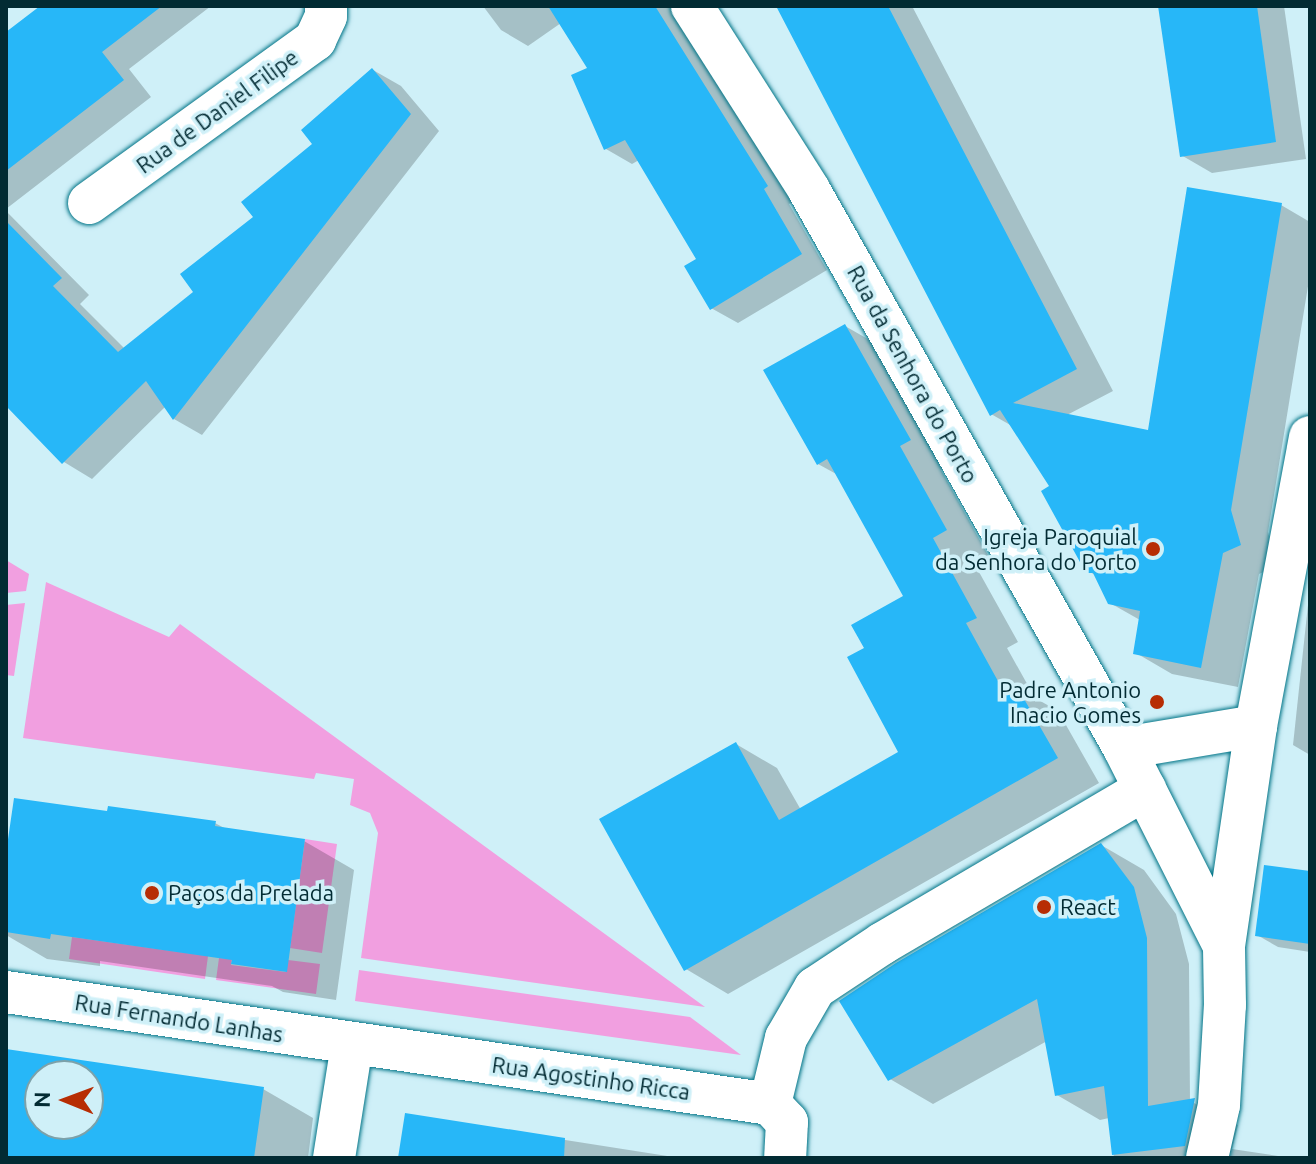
<!DOCTYPE html>
<meta charset="utf-8">
<style>
body{margin:0}
#map{position:relative;width:1316px;height:1164px;overflow:hidden;background:#cff0f8;font-family:Ubuntu,sans-serif}
div>[style]{position:absolute}
[style*='--x']{left:calc(var(--x)*1px);top:calc(var(--y)*1px);width:calc(var(--w)*1px);rotate:calc(var(--a)*1deg)}
.green>*{inset:0;background:#f19fe0}
.shadow>*{inset:0;background:#0003}
.building>*{inset:0;background:#27b7f8}
.roads{filter:drop-shadow(0 0 2px #007487) drop-shadow(0 0 2px #007487)}
.street>*{height:42px;margin:-21px;padding:0 21px;transform-origin:21px;border-radius:21px;background:#fff}
.dots>*{width:22px;height:22px;translate:-50% -50%;box-sizing:border-box;border:4px solid #cff0f8;border-radius:50%}
span{translate:-50% -50%;white-space:nowrap;text-align:center;line-height:1.15;-webkit-text-stroke:7px #cff0f8;paint-order:stroke}
.street-label{font-size:22px;color:#022b33}
.poi-label{font-size:22px;color:#022b33}
.right{translate:-100% -50%;text-align:right}
.left{translate:0 -50%;text-align:left}
.frame{position:absolute;inset:0;border:8px solid #022b33;pointer-events:none}
.north{position:absolute;left:24px;top:1060px;width:80px;height:80px;box-sizing:border-box;background:#cff0f8;border:2px solid #7da1a9;border-radius:50%;rotate:271deg;font-size:22px;font-weight:700;line-height:32px;text-align:center;color:#022b33}
.north::after{content:'';display:block;margin:auto;width:28px;height:36px;background:#b72d04;clip-path:polygon(50% 0,100% 100%,50% 72%,0 100%)}
</style>
<div id="map">
<div class="green">
<div style="clip-path:polygon(6px 560px,29px 574px,26px 591px,6px 593px)"></div>
<div style="clip-path:polygon(46px 582px,169px 637px,180px 624px,705px 1007px,361px 958px,378px 833px,370px 813px,350px 805px,354px 779px,316px 773px,314px 779px,23px 738px)"></div>
<div style="clip-path:polygon(25px 603px,14px 676px,6px 675px,6px 605px)"></div>
<div style="clip-path:polygon(305px 839px,337px 844px,322px 953px,290px 948px)"></div>
<div style="clip-path:polygon(72px 937px,208px 956px,205px 979px,69px 959px)"></div>
<div style="clip-path:polygon(219px 958px,232px 959px,231px 965px,286px 972px,288px 960px,320px 964px,316px 994px,216px 980px)"></div>
<div style="clip-path:polygon(359px 970px,690px 1017px,741px 1055px,355px 1001px)"></div>
</div>
<div class="shadow">
<div style="clip-path:polygon(43px 6px,211px 6px,129px 69px,151px 97px,6px 209px,6px 35px)"></div>
<div style="clip-path:polygon(483px 6px,671px 6px,793px 202px,789px 204px,827px 270px,738px 323px,711px 308px,699px 260px,639px 160px,632px 164px,606px 149px,590px 68px,561px 23px,528px 46px,501px 30px)"></div>
<div style="clip-path:polygon(778px 6px,912px 6px,1113px 391px,1065px 416px,1150px 433px,1281px 205px,1310px 222px,1310px 274px,1268px 532px,1277px 566px,1259px 574px,1238px 687px,1172px 674px,1136px 653px,1140px 620px,1110px 603px,1097px 576px,1088px 571px,1052px 487px,1012px 426px,991px 414px)"></div>
<div style="clip-path:polygon(1160px 6px,1284px 6px,1306px 159px,1212px 173px,1181px 155px)"></div>
<div style="clip-path:polygon(373px 70px,401px 86px,439px 131px,202px 435px,174px 419px,166px 406px,92px 479px,64px 462px,6px 404px,6px 211px,89px 295px,80px 304px,125px 349px,196px 292px)"></div>
<div style="clip-path:polygon(845px 326px,887px 350px,952px 464px,941px 470px,988px 555px,974px 563px,1018px 642px,1007px 648px,1035px 698px,1058px 711px,1099px 783px,728px 994px,686px 969px,736px 744px,777px 768px,801px 810px,901px 753px,866px 649px,906px 597px,838px 475px,818px 464px)"></div>
<div style="clip-path:polygon(1310px 586px,1310px 755px,1293px 745px)"></div>
<div style="clip-path:polygon(109px 813px,215px 823px,228px 830px,304px 841px,354px 870px,336px 1000px,283px 992px,272px 986px,100px 961px,100px 966px,47px 959px,6px 935px,6px 867px)"></div>
<div style="clip-path:polygon(1101px 845px,1144px 870px,1176px 914px,1189px 964px,1190px 1101px,1238px 1125px,1232px 1149px,1291px 1158px,1114px 1158px,1109px 1118px,1100px 1120px,1057px 1095px,1047px 1041px,933px 1104px,890px 1079px)"></div>
<div style="clip-path:polygon(1310px 873px,1310px 952px,1278px 947px,1257px 935px)"></div>
<div style="clip-path:polygon(evenodd,6px 1051px,263px 1089px,313px 1118px,308px 1158px,6px 1158px,6px 1051px,40px 1076px,88px 1076px,88px 1124px,40px 1124px,40px 1076px)"></div>
<div style="clip-path:polygon(406px 1115px,680px 1158px,400px 1158px)"></div>
</div>
<div class="building">
<div style="clip-path:polygon(40px 6px,162px 6px,102px 52px,124px 80px,6px 171px,6px 32px)"></div>
<div style="clip-path:polygon(548px 6px,655px 6px,768px 186px,764px 189px,802px 254px,710px 310px,684px 266px,696px 259px,625px 140px,604px 150px,571px 75px,587px 68px)"></div>
<div style="clip-path:polygon(776px 6px,888px 6px,1077px 369px,1013px 403px,1148px 430px,1187px 187px,1282px 203px,1231px 510px,1241px 545px,1223px 553px,1201px 668px,1133px 654px,1140px 611px,1108px 604px,1093px 573px,1086px 573px,1041px 491px,1049px 486px,1000px 410px,990px 416px)"></div>
<div style="clip-path:polygon(1158px 6px,1257px 6px,1276px 142px,1180px 157px)"></div>
<div style="clip-path:polygon(372px 68px,411px 114px,173px 420px,146px 381px,62px 464px,6px 406px,6px 221px,62px 278px,53px 286px,118px 352px,193px 292px,180px 274px,253px 217px,241px 202px,312px 144px,301px 130px)"></div>
<div style="clip-path:polygon(845px 324px,911px 440px,900px 446px,947px 530px,933px 538px,977px 618px,966px 623px,1004px 692px,1016px 685px,1058px 758px,684px 971px,599px 819px,736px 742px,779px 820px,898px 752px,847px 657px,864px 648px,851px 625px,903px 596px,827px 459px,817px 465px,763px 370px)"></div>
<div style="clip-path:polygon(14px 798px,107px 811px,108px 806px,216px 821px,215px 826px,305px 839px,287px 972px,231px 964px,232px 960px,51px 934px,50px 939px,6px 932px,6px 853px)"></div>
<div style="clip-path:polygon(1101px 843px,1134px 887px,1147px 938px,1148px 1106px,1195px 1098px,1185px 1146px,1112px 1155px,1104px 1086px,1055px 1096px,1037px 999px,888px 1081px,839px 1001px,896px 963px)"></div>
<div style="clip-path:polygon(1264px 865px,1310px 871px,1310px 944px,1255px 936px)"></div>
<div style="clip-path:polygon(evenodd,6px 1049px,264px 1087px,254px 1158px,6px 1158px,6px 1049px,40px 1076px,88px 1076px,88px 1124px,40px 1124px,40px 1076px)"></div>
<div style="clip-path:polygon(405px 1113px,565px 1138px,564px 1158px,398px 1158px)"></div>
</div>
<div class="roads">
<div class="street">
<div style="--x:692;--y:6;--w:218;--a:57.5"></div>
<div style="--x:809;--y:190;--w:641;--a:60.55"></div>
<div style="--x:1124;--y:748;--w:222;--a:63.2"></div>
<div style="--x:89;--y:203;--w:279;--a:-35.8"></div>
<div style="--x:315;--y:40;--w:26;--a:-65"></div>
<div style="--x:326;--y:16;--w:10;--a:-90"></div>
<div style="--x:1124;--y:748;--w:134;--a:-9.5"></div>
<div style="--x:6;--y:992;--w:772;--a:8.34"></div>
<div style="--x:770;--y:1104;--w:25;--a:47"></div>
<div style="--x:787;--y:1122;--w:36;--a:93"></div>
<div style="--x:770;--y:1104;--w:68;--a:-76.4"></div>
<div style="--x:786;--y:1038;--w:58;--a:-59.9"></div>
<div style="--x:815;--y:988;--w:82;--a:-33.5"></div>
<div style="--x:883;--y:943;--w:304;--a:-30.4"></div>
<div style="--x:334;--y:1158;--w:115;--a:-81"></div>
<div style="--x:1207;--y:1158;--w:54;--a:-77.2"></div>
<div style="--x:1219;--y:1105;--w:100;--a:-86.6"></div>
<div style="--x:1225;--y:1005;--w:59;--a:-91"></div>
<div style="--x:1224;--y:946;--w:222;--a:-81.7"></div>
<div style="--x:1256;--y:726;--w:294;--a:-79.4"></div>
</div>
</div>
<div class="dots">
<div style="left:1153px;top:549px;background:#b72d04"></div>
<div style="left:1157px;top:702px;background:#b72d04"></div>
<div style="left:152px;top:893px;background:#b72d04"></div>
<div style="left:1044px;top:907px;background:#b72d04"></div>
</div>
<div class="street-label">
<span style="left:217px;top:111px;rotate:-36deg">Rua de Daniel Filipe</span>
<span style="left:913px;top:374px;rotate:61deg">Rua da Senhora do Porto</span>
<span style="left:179px;top:1018px;rotate:9deg">Rua Fernando Lanhas</span>
<span style="left:591px;top:1078px;rotate:8deg">Rua Agostinho Ricca</span>
</div>
<div class="poi-label">
<span class="right" style="left:1137px;top:549px">Igreja Paroquial<br>da Senhora do Porto</span>
<span class="right" style="left:1141px;top:702px">Padre Antonio<br>Inacio Gomes</span>
<span class="left" style="left:168px;top:893px">Paços da Prelada</span>
<span class="left" style="left:1060px;top:907px">React</span>
</div>
<div class="frame"></div>
<div class="north">N</div>
</div>
